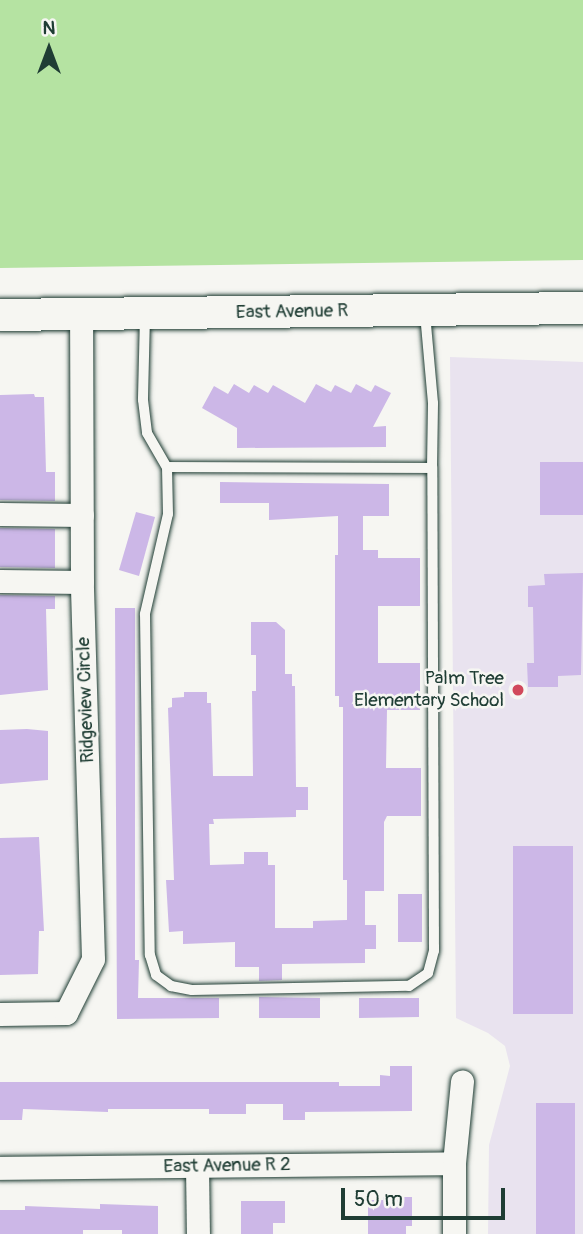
<!DOCTYPE html>
<style>
body{margin:0}
#map{position:relative;width:583px;height:1234px;overflow:hidden;background:#f6f6f2;font-family:Pangolin,sans-serif}
div>[style]{position:absolute}
[style*='--x']{left:calc(var(--x)*1px);top:calc(var(--y)*1px);width:calc(var(--w)*1px);rotate:calc(var(--a)*1deg)}
.built>*{inset:0;background:#e9e3ef}
.green>*{inset:0;background:#b5e3a2}
.building>*{inset:0;background:#ccb7e7}
.roads{filter:drop-shadow(0 0 2px #1f3d34) drop-shadow(0 0 2px #1f3d34)}
.lane>*{height:10px;margin:-5px;padding:0 5px;transform-origin:5px;border-radius:5px;background:#f6f6f2}
.street>*{height:23px;margin:-11.5px;padding:0 11.5px;transform-origin:11.5px;border-radius:11.5px;background:#f6f6f2}
.secondary>*{height:32px;margin:-16px;padding:0 16px;transform-origin:16px;border-radius:16px;background:#f6f6f2}
.dots>*{width:19px;height:19px;translate:-50% -50%;box-sizing:border-box;border:4px solid #f6f6f2;border-radius:50%}
span{translate:-50% -50%;white-space:nowrap;text-align:center;line-height:1.15;-webkit-text-stroke:5px #f6f6f2;paint-order:stroke}
.street-label{font-size:19px;color:#1f3d34}
.poi-label{font-size:19px;color:#1f3d34}
.right{translate:-100% -50%;text-align:right}
.north{position:absolute;left:14px;top:14px;width:70px;height:70px;-webkit-text-stroke:5px #f6f6f2;paint-order:stroke;rotate:0deg;font-size:19px;font-weight:700;line-height:28px;text-align:center;color:#1f3d34}
.north::after{content:'';display:block;margin:auto;width:24px;height:32px;background:#1f3d34;clip-path:polygon(50% 0,100% 100%,50% 72%,0 100%)}
.scale{position:absolute;left:341px;top:1188px;width:164px;height:32px;box-sizing:border-box;border:4px solid #1f3d34;border-top:0;padding-left:9px;font-size:21px;line-height:24px;white-space:nowrap;color:#1f3d34;-webkit-text-stroke:5px #f6f6f2;paint-order:stroke}
</style>
<div id="map">
<div class="built">
<div style="clip-path:polygon(450px 357px,583px 362px,583px 1234px,488px 1234px,489px 1145px,510px 1066px,505px 1046px,488px 1033px,456px 1018px)"></div>
</div>
<div class="green">
<div style="clip-path:polygon(0 0,583px 0,583px 260px,0 268px)"></div>
</div>
<div class="building">
<div style="clip-path:polygon(234px 384px,249px 393px,254px 385px,268px 393px,273px 385px,305px 403px,316px 384px,331px 392px,335px 385px,351px 393px,356px 384px,371px 392px,375px 385px,391px 393px,373px 427px,386px 426px,386px 447px,237px 448px,237px 428px,202px 408px,214px 386px,228px 394px)"></div>
<div style="clip-path:polygon(34px 394px,35px 397px,44px 397px,46px 472px,55px 472px,55px 501px,0 500px,0 395px)"></div>
<div style="clip-path:polygon(540px 462px,583px 462px,583px 515px,540px 515px)"></div>
<div style="clip-path:polygon(220px 482px,389px 484px,389px 516px,363px 516px,363px 550px,378px 550px,378px 558px,420px 558px,420px 606px,378px 606px,378px 663px,420px 663px,420px 710px,387px 710px,386px 768px,421px 768px,421px 816px,387px 816px,384px 822px,384px 891px,365px 891px,365px 925px,376px 925px,376px 949px,365px 949px,365px 963px,282px 964px,282px 980px,259px 981px,259px 967px,235px 967px,235px 942px,183px 944px,183px 931px,169px 932px,166px 880px,174px 880px,168px 708px,172px 707px,172px 698px,184px 697px,184px 692px,207px 692px,207px 703px,211px 703px,213px 776px,253px 776px,252px 691px,256px 691px,256px 655px,251px 655px,251px 622px,276px 622px,285px 630px,285px 674px,292px 674px,292px 686px,295px 686px,296px 787px,308px 787px,308px 810px,296px 810px,296px 817px,213px 819px,214px 824px,209px 824px,210px 865px,244px 864px,244px 852px,268px 852px,268px 865px,275px 865px,275px 928px,313px 928px,313px 921px,347px 920px,347px 880px,343px 880px,343px 707px,339px 707px,339px 696px,335px 696px,335px 555px,338px 555px,338px 516px,269px 520px,269px 503px,220px 503px)"></div>
<div style="clip-path:polygon(136px 512px,155px 517px,139px 576px,119px 570px)"></div>
<div style="clip-path:polygon(0 528px,55px 529px,55px 568px,0 567px)"></div>
<div style="clip-path:polygon(583px 573px,581px 675px,558px 676px,558px 687px,528px 687px,527px 663px,534px 663px,533px 607px,528px 607px,528px 586px,545px 585px,544px 574px)"></div>
<div style="clip-path:polygon(0 595px,55px 596px,55px 609px,46px 609px,48px 690px,0 695px)"></div>
<div style="clip-path:polygon(115px 608px,135px 608px,135px 960px,139px 960px,138px 998px,219px 998px,219px 1018px,117px 1019px)"></div>
<div style="clip-path:polygon(27px 729px,48px 731px,48px 780px,0 784px,0 730px)"></div>
<div style="clip-path:polygon(39px 837px,44px 931px,39px 931px,38px 974px,0 975px,0 838px)"></div>
<div style="clip-path:polygon(513px 846px,573px 846px,573px 1014px,513px 1014px)"></div>
<div style="clip-path:polygon(398px 894px,422px 894px,422px 942px,398px 942px)"></div>
<div style="clip-path:polygon(259px 997px,320px 998px,320px 1018px,259px 1018px)"></div>
<div style="clip-path:polygon(359px 998px,419px 998px,419px 1017px,359px 1018px)"></div>
<div style="clip-path:polygon(390px 1066px,412px 1066px,412px 1111px,305px 1112px,305px 1120px,283px 1120px,283px 1104px,246px 1104px,246px 1114px,209px 1114px,209px 1109px,108px 1109px,108px 1112px,23px 1109px,22px 1120px,0 1120px,0 1082px,339px 1082px,339px 1086px,380px 1086px,380px 1075px,390px 1076px)"></div>
<div style="clip-path:polygon(536px 1103px,575px 1103px,575px 1234px,536px 1234px)"></div>
<div style="clip-path:polygon(383px 1197px,412px 1197px,412px 1226px,406px 1226px,406px 1234px,368px 1234px,368px 1200px,383px 1200px)"></div>
<div style="clip-path:polygon(241px 1201px,285px 1201px,285px 1223px,273px 1223px,273px 1234px,241px 1234px)"></div>
<div style="clip-path:polygon(100px 1204px,158px 1206px,158px 1234px,122px 1234px,122px 1230px,83px 1230px,83px 1234px,0 1234px,0 1210px,25px 1210px,25px 1206px,100px 1209px)"></div>
</div>
<div class="roads">
<div class="lane">
<div style="--x:145;--y:316;--w:84;--a:91.4"></div>
<div style="--x:143;--y:400;--w:33;--a:83"></div>
<div style="--x:147;--y:433;--w:39;--a:60"></div>
<div style="--x:167;--y:467;--w:265;--a:0.2"></div>
<div style="--x:432;--y:468;--w:65;--a:-89.1"></div>
<div style="--x:433;--y:403;--w:89;--a:-95.1"></div>
<div style="--x:167;--y:467;--w:47;--a:88.8"></div>
<div style="--x:168;--y:514;--w:103;--a:103"></div>
<div style="--x:145;--y:614;--w:341;--a:89.2"></div>
<div style="--x:150;--y:955;--w:21;--a:73"></div>
<div style="--x:156;--y:975;--w:19;--a:36"></div>
<div style="--x:171;--y:986;--w:21;--a:11"></div>
<div style="--x:192;--y:990;--w:217;--a:-1.1"></div>
<div style="--x:409;--y:986;--w:23;--a:-34"></div>
<div style="--x:428;--y:973;--w:23;--a:-75"></div>
<div style="--x:434;--y:951;--w:483;--a:-90.2"></div>
</div>
<div class="street">
<div style="--x:0;--y:514;--w:82;--a:0.7"></div>
<div style="--x:0;--y:581;--w:82;--a:0.7"></div>
<div style="--x:0;--y:1014;--w:66;--a:-0.9"></div>
<div style="--x:66;--y:1013;--w:60;--a:-63.4"></div>
<div style="--x:93;--y:959;--w:377;--a:-91.7"></div>
<div style="--x:82;--y:582;--w:267;--a:-90.2"></div>
<div style="--x:197;--y:1166;--w:68;--a:89.2"></div>
<div style="--x:0;--y:1168;--w:454;--a:-0.6"></div>
<div style="--x:454;--y:1234;--w:71;--a:-90"></div>
<div style="--x:454;--y:1163;--w:82;--a:-84.4"></div>
</div>
<div class="secondary">
<div style="--x:0;--y:315;--w:583;--a:-0.69"></div>
</div>
</div>
<div class="dots">
<div style="left:518px;top:690px;background:#d1495b"></div>
</div>
<div class="street-label">
<span style="left:292px;top:312px;rotate:-1deg">East Avenue R</span>
<span style="left:86px;top:700px;rotate:-92deg">Ridgeview Circle</span>
<span style="left:227px;top:1166px;rotate:-1deg">East Avenue R 2</span>
</div>
<div class="poi-label">
<span class="right" style="left:504px;top:690px">Palm Tree<br>Elementary School</span>
</div>
<div class="north">N</div>
<div class="scale">50 m</div>
</div>
